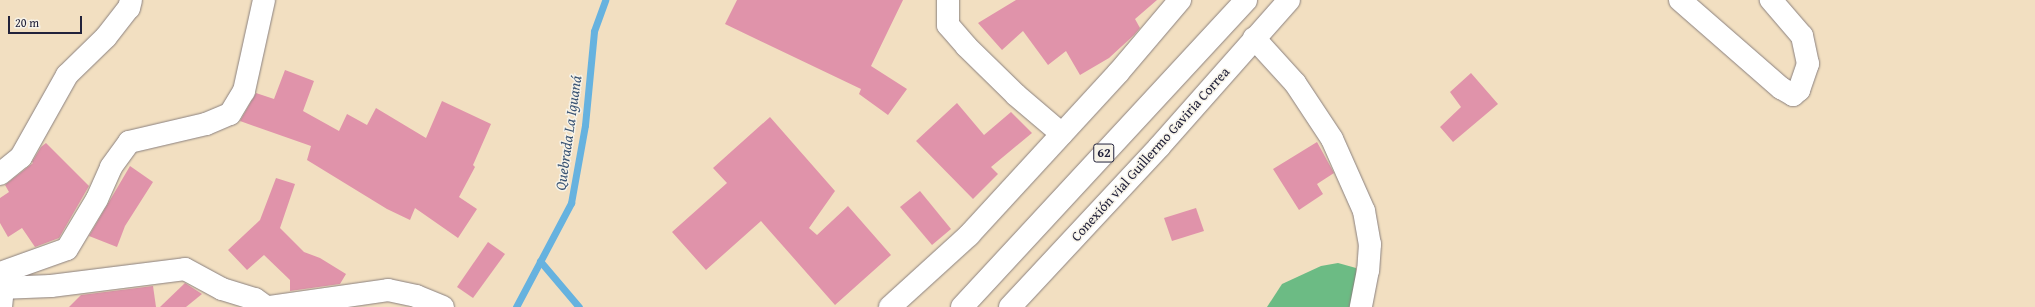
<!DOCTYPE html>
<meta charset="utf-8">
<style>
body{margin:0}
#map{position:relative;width:2035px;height:307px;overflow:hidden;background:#f2dfc1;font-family:"Gentium Book Plus",serif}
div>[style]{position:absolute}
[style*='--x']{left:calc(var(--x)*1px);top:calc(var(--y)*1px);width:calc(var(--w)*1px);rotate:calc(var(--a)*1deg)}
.forest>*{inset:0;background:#6cbb84}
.stream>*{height:7px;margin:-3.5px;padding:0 3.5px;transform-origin:3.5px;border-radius:3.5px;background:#66b2df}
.building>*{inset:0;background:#e093aa}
.roads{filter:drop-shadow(0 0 1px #8a807e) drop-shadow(0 0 1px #8a807e)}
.minor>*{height:22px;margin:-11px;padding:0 11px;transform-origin:11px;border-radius:11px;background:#fff}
.highway>*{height:22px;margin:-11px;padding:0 11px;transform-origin:11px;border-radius:11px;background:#fff}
span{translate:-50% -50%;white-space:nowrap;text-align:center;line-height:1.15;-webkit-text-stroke:3px #f7f3e8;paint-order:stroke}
.shield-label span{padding:1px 3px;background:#f7f3e8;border:1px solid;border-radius:3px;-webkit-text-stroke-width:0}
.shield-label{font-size:13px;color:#22223b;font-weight:700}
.street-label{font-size:14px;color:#22223b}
.water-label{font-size:15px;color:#3a5474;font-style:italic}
.scale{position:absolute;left:8px;top:16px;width:74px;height:18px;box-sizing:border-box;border:2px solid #22223b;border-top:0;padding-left:5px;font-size:12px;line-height:14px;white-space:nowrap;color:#22223b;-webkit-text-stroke:3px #f7f3e8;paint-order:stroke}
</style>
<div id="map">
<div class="forest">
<div style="clip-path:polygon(1338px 263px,1356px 268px,1356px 289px,1351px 307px,1267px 307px,1282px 284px,1321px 266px)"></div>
</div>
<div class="stream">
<div style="--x:540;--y:261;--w:60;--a:49.7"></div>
<div style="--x:516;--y:307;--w:118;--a:-62.1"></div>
<div style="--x:571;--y:203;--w:79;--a:-79.8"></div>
<div style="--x:585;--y:125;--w:94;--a:-84.5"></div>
<div style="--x:594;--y:31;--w:33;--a:-70"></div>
</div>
<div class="building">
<div style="clip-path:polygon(737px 0,903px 0,871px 66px,907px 89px,888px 115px,859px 94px,861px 89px,725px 24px)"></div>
<div style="clip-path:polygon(1016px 0,1157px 0,1135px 19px,1140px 28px,1134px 35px,1109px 58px,1080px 75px,1066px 51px,1048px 65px,1023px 31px,1002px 50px,978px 23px)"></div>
<div style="clip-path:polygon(285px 70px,314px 81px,303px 111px,339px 131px,347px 114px,367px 125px,376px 108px,426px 138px,442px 101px,491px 124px,473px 165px,475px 167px,459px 197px,477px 209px,458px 238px,415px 208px,410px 220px,387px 209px,307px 160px,311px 146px,240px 121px,256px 93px,274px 99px)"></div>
<div style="clip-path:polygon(1471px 73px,1498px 104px,1453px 142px,1440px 127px,1461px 107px,1450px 92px)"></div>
<div style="clip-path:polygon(957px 103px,984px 135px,1011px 112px,1032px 133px,991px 167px,998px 174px,973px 199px,916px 141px)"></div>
<div style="clip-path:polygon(770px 117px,835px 191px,809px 228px,817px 235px,848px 206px,891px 255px,835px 305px,761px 221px,706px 270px,672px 232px,727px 183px,713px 168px)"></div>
<div style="clip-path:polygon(1317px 142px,1334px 173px,1317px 184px,1323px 194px,1299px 210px,1273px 169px)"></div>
<div style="clip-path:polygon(46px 143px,89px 186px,59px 238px,35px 247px,22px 228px,8px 237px,0 223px,0 198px,9px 192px,5px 185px,33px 163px,32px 162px,41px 147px)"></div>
<div style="clip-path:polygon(130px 166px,153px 182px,125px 226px,117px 247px,89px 236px)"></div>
<div style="clip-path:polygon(276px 178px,295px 184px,280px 228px,304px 252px,320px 258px,346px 274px,340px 284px,290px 291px,290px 280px,264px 255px,247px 270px,228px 250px,260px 220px)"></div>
<div style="clip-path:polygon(920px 191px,951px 229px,932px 245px,900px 207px)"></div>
<div style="clip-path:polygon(1196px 208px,1204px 231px,1172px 241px,1164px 218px)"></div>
<div style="clip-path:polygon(488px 242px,505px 254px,473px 298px,457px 287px)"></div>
<div style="clip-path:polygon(185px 283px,202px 294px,186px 307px,160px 307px)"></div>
<div style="clip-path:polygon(153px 286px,156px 307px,69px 307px,81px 295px)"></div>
</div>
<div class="roads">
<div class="minor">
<div style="--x:948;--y:0;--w:25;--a:90"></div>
<div style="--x:948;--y:25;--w:28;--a:49"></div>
<div style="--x:966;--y:46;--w:70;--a:44.4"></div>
<div style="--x:1016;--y:95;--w:60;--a:40.3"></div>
<div style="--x:1680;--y:0;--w:134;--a:41.1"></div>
<div style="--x:1781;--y:88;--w:14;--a:30"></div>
<div style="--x:1793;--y:95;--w:8;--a:-40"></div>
<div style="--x:1799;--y:90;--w:28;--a:-71"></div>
<div style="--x:1808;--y:64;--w:29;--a:-102"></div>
<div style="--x:1802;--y:36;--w:48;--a:-130.7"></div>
<div style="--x:1254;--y:38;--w:61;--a:47.7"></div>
<div style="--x:1295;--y:83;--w:67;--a:56.5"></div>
<div style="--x:1332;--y:139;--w:79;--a:66"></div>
<div style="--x:1364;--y:211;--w:34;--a:80"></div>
<div style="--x:1370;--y:244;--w:26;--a:94"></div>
<div style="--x:1368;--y:270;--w:38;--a:101"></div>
<div style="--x:0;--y:174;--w:27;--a:-39"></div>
<div style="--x:21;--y:157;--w:94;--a:-60.7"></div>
<div style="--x:67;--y:75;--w:54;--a:-44.3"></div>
<div style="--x:106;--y:37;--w:37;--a:-52"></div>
<div style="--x:129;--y:8;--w:8;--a:-76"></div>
<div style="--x:0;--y:273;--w:71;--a:-19.7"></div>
<div style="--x:67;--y:249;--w:58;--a:-59"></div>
<div style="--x:97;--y:199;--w:35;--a:-66"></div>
<div style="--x:111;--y:167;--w:31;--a:-54"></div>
<div style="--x:129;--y:142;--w:79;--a:-13.2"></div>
<div style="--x:206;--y:124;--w:26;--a:-23"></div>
<div style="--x:230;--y:114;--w:27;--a:-59"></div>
<div style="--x:244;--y:91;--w:93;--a:-77.6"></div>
<div style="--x:0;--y:288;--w:51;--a:-2.2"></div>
<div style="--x:51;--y:286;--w:135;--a:-7.2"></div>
<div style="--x:185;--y:269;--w:42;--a:28.4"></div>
<div style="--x:222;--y:289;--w:34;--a:17"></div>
<div style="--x:255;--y:299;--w:14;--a:36"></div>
<div style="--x:1;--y:307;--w:19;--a:-84"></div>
<div style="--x:270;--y:307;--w:119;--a:-8.2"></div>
<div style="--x:388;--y:290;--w:29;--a:12"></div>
<div style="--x:416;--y:296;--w:29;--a:22"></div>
<div style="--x:890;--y:307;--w:107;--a:-42.3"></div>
<div style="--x:969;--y:235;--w:220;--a:-47.4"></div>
<div style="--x:1118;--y:73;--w:96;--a:-49.7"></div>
</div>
<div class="highway">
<div style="--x:962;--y:307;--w:418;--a:-47.2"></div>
<div style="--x:1010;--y:307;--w:219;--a:-47"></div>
<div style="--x:1159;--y:147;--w:196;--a:-48.5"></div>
</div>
</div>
<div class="shield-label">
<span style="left:1104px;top:153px">62</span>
</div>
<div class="street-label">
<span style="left:1150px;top:154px;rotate:-48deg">Conexión vial Guillermo Gaviria Correa</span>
</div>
<div class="water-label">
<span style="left:568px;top:133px;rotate:-82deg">Quebrada La Iguaná</span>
</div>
<div class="scale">20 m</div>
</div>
